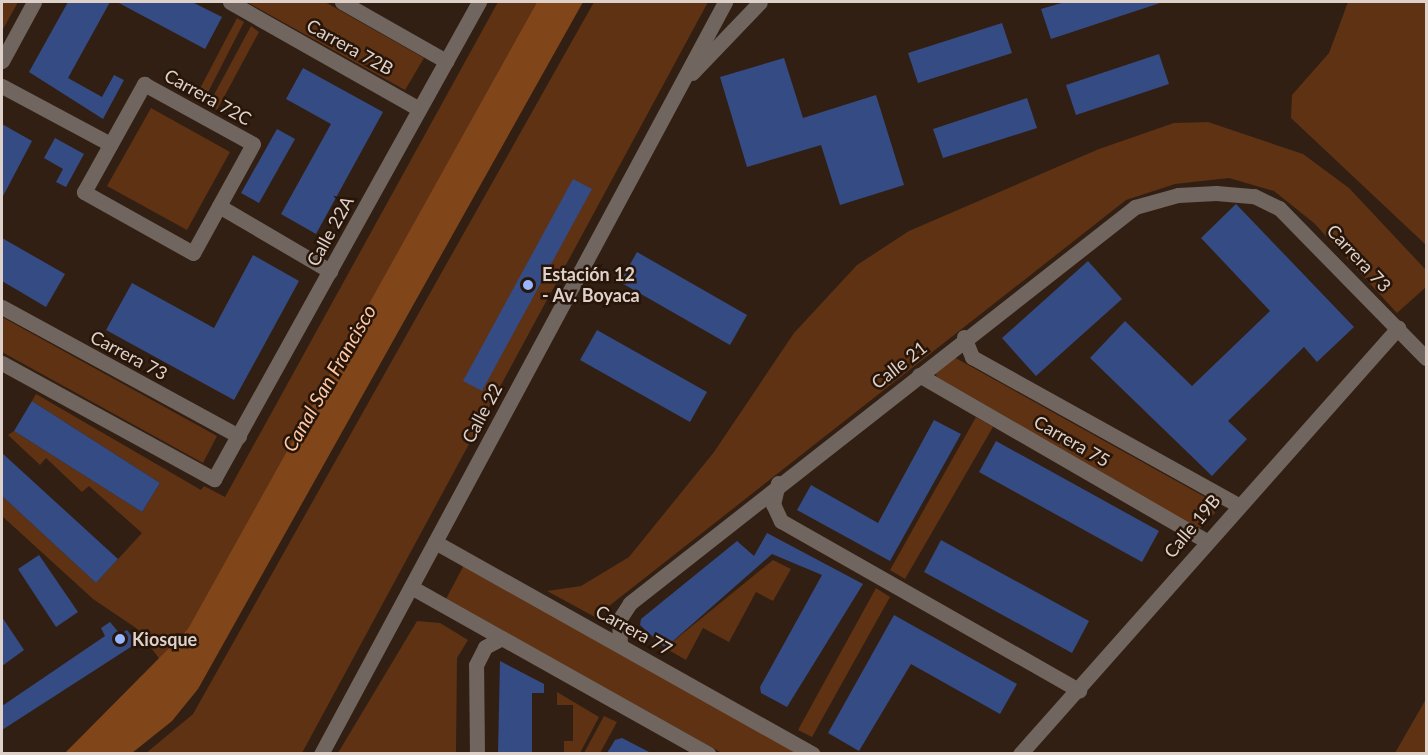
<!DOCTYPE html>
<meta charset="utf-8">
<style>
body{margin:0}
#map{position:relative;width:1428px;height:755px;overflow:hidden;background:#321f13;font-family:Lato,sans-serif}
div>[style]{position:absolute}
[style*='--x']{left:calc(var(--x)*1px);top:calc(var(--y)*1px);width:calc(var(--w)*1px);rotate:calc(var(--a)*1deg)}
.green>*{inset:0;background:#5e3213}
.water>*{inset:0;background:#81451a}
.building>*{inset:0;background:#344b84}
.minor>*{height:15px;margin:-7.5px;padding:0 7.5px;transform-origin:7.5px;border-radius:7.5px;background:#70665f}
.dots>*{width:16px;height:16px;translate:-50% -50%;box-sizing:border-box;border:3px solid #271509;border-radius:50%}
span{translate:-50% -50%;white-space:nowrap;text-align:center;line-height:1.15;-webkit-text-stroke:5px #271509;paint-order:stroke}
.street-label{font-size:18px;color:#ded1c9}
.poi-label{font-size:18px;color:#ded1c9;font-weight:700}
.left{translate:0 -50%;text-align:left}
.water-label{font-size:20px;color:#fec7a5;font-style:italic}
.frame{position:absolute;inset:0;border:3px solid #ded1c9;pointer-events:none}
</style>
<div id="map">
<div class="green">
<div style="clip-path:polygon(2px 2px,18px 2px,2px 31px)"></div>
<div style="clip-path:polygon(247px 2px,325px 2px,424px 58px,405px 90px)"></div>
<div style="clip-path:polygon(498px 2px,537px 2px,189px 629px,161px 661px,136px 628px,93px 599px,2px 516px,2px 496px,96px 583px,142px 533px,89px 486px,82px 492px,46px 458px,40px 465px,8px 435px,14px 431px,142px 512px,160px 483px,32px 401px,36px 394px,201px 490px,204px 486px,225px 497px)"></div>
<div style="clip-path:polygon(594px 2px,708px 2px,302px 753px,145px 754px,193px 714px)"></div>
<div style="clip-path:polygon(1348px 2px,1426px 2px,1426px 245px,1291px 118px,1292px 95px,1329px 53px)"></div>
<div style="clip-path:polygon(237px 18px,244px 22px,203px 102px,195px 98px)"></div>
<div style="clip-path:polygon(251px 26px,259px 32px,217px 110px,208px 106px)"></div>
<div style="clip-path:polygon(151px 108px,230px 152px,187px 230px,107px 186px)"></div>
<div style="clip-path:polygon(1208px 122px,1303px 154px,1349px 188px,1426px 270px,1426px 287px,1397px 313px,1314px 223px,1274px 191px,1229px 178px,1175px 184px,1126px 200px,595px 617px,547px 591px,581px 586px,629px 557px,714px 452px,794px 333px,857px 265px,909px 231px,1099px 149px,1174px 123px)"></div>
<div style="clip-path:polygon(2px 317px,217px 436px,203px 463px,2px 352px)"></div>
<div style="clip-path:polygon(952px 356px,1214px 502px,1215px 513px,1200px 528px,1195px 527px,937px 377px,935px 371px)"></div>
<div style="clip-path:polygon(976px 417px,993px 427px,905px 579px,890px 570px)"></div>
<div style="clip-path:polygon(773px 560px,791px 569px,773px 601px,756px 592px,729px 642px,703px 628px,686px 660px,665px 648px)"></div>
<div style="clip-path:polygon(464px 565px,800px 753px,722px 753px,446px 599px)"></div>
<div style="clip-path:polygon(876px 588px,890px 597px,812px 737px,798px 730px)"></div>
<div style="clip-path:polygon(417px 621px,440px 623px,468px 640px,457px 658px,456px 753px,338px 753px)"></div>
<div style="clip-path:polygon(557px 692px,599px 717px,580px 753px,564px 753px,564px 741px,573px 741px,573px 705px,557px 705px)"></div>
<div style="clip-path:polygon(1426px 699px,1426px 753px,1395px 753px)"></div>
<div style="clip-path:polygon(604px 716px,617px 722px,600px 753px,584px 753px)"></div>
</div>
<div class="water">
<div style="clip-path:polygon(537px 2px,583px 2px,198px 689px,172px 721px,132px 753px,65px 753px,188px 629px)"></div>
</div>
<div class="building">
<div style="clip-path:polygon(68px 2px,110px 2px,68px 78px,102px 97px,114px 75px,124px 80px,103px 119px,29px 72px)"></div>
<div style="clip-path:polygon(117px 2px,192px 2px,222px 17px,205px 49px)"></div>
<div style="clip-path:polygon(1065px 2px,1159px 2px,1160px 3px,1051px 39px,1041px 9px)"></div>
<div style="clip-path:polygon(1002px 23px,1012px 53px,918px 83px,908px 53px)"></div>
<div style="clip-path:polygon(1159px 54px,1169px 84px,1076px 115px,1066px 85px)"></div>
<div style="clip-path:polygon(784px 58px,803px 118px,876px 95px,904px 185px,840px 205px,821px 145px,747px 167px,720px 77px)"></div>
<div style="clip-path:polygon(303px 68px,383px 112px,316px 234px,281px 214px,331px 124px,286px 99px)"></div>
<div style="clip-path:polygon(1027px 98px,1037px 128px,943px 158px,933px 129px)"></div>
<div style="clip-path:polygon(2px 124px,32px 141px,2px 198px)"></div>
<div style="clip-path:polygon(277px 129px,295px 139px,259px 203px,241px 193px)"></div>
<div style="clip-path:polygon(55px 138px,84px 154px,66px 187px,56px 182px,63px 169px,44px 158px)"></div>
<div style="clip-path:polygon(573px 179px,592px 189px,482px 391px,463px 381px)"></div>
<div style="clip-path:polygon(1236px 204px,1354px 327px,1317px 362px,1304px 347px,1228px 421px,1247px 439px,1212px 476px,1090px 358px,1125px 321px,1192px 386px,1270px 311px,1201px 238px)"></div>
<div style="clip-path:polygon(2px 238px,65px 274px,46px 307px,2px 281px)"></div>
<div style="clip-path:polygon(637px 252px,747px 315px,730px 345px,620px 282px)"></div>
<div style="clip-path:polygon(253px 255px,299px 281px,234px 400px,106px 330px,132px 283px,214px 328px)"></div>
<div style="clip-path:polygon(1088px 261px,1122px 299px,1036px 376px,1002px 338px)"></div>
<div style="clip-path:polygon(597px 330px,707px 392px,690px 422px,580px 360px)"></div>
<div style="clip-path:polygon(32px 401px,160px 483px,142px 512px,14px 431px)"></div>
<div style="clip-path:polygon(934px 420px,961px 434px,890px 561px,797px 510px,811px 485px,878px 523px)"></div>
<div style="clip-path:polygon(996px 441px,1159px 531px,1142px 562px,979px 472px)"></div>
<div style="clip-path:polygon(2px 453px,118px 559px,96px 583px,2px 496px)"></div>
<div style="clip-path:polygon(767px 533px,863px 584px,787px 707px,761px 693px,760px 687px,822px 575px,772px 554px,665px 648px,640px 625px,641px 619px,737px 541px,754px 556px)"></div>
<div style="clip-path:polygon(941px 540px,1089px 621px,1072px 653px,924px 572px)"></div>
<div style="clip-path:polygon(39px 555px,78px 612px,56px 627px,18px 569px)"></div>
<div style="clip-path:polygon(894px 615px,1017px 684px,1000px 714px,911px 664px,859px 751px,828px 733px)"></div>
<div style="clip-path:polygon(2px 617px,24px 650px,2px 666px)"></div>
<div style="clip-path:polygon(110px 622px,120px 634px,127px 630px,137px 643px,2px 730px,2px 706px,105px 636px,101px 628px)"></div>
<div style="clip-path:polygon(500px 661px,544px 684px,544px 693px,532px 693px,532px 753px,498px 753px)"></div>
<div style="clip-path:polygon(622px 738px,651px 753px,607px 753px,615px 740px)"></div>
</div>
<div class="minor">
<div style="--x:230;--y:2;--w:217;--a:29.5"></div>
<div style="--x:342;--y:2;--w:120;--a:29.6"></div>
<div style="--x:2;--y:61;--w:67;--a:-61.5"></div>
<div style="--x:692;--y:73;--w:98;--a:-46.2"></div>
<div style="--x:144;--y:84;--w:124;--a:28.8"></div>
<div style="--x:253;--y:144;--w:124;--a:118.8"></div>
<div style="--x:193;--y:253;--w:125;--a:-150.8"></div>
<div style="--x:84;--y:192;--w:124;--a:-60.9"></div>
<div style="--x:2;--y:86;--w:123;--a:28.2"></div>
<div style="--x:219;--y:206;--w:129;--a:30.4"></div>
<div style="--x:2;--y:307;--w:270;--a:28.6"></div>
<div style="--x:964;--y:337;--w:22;--a:68"></div>
<div style="--x:972;--y:357;--w:302;--a:29.1"></div>
<div style="--x:2;--y:363;--w:242;--a:28.7"></div>
<div style="--x:214;--y:479;--w:546;--a:-60.95"></div>
<div style="--x:919;--y:375;--w:332;--a:30"></div>
<div style="--x:778;--y:483;--w:22;--a:103"></div>
<div style="--x:773;--y:504;--w:19;--a:65"></div>
<div style="--x:781;--y:521;--w:343;--a:29.6"></div>
<div style="--x:435;--y:542;--w:433;--a:29.3"></div>
<div style="--x:411;--y:587;--w:341;--a:29.3"></div>
<div style="--x:620;--y:645;--w:25;--a:-92"></div>
<div style="--x:619;--y:620;--w:20;--a:-57"></div>
<div style="--x:630;--y:603;--w:642;--a:-38.1"></div>
<div style="--x:1135;--y:207;--w:45;--a:-15.6"></div>
<div style="--x:1178;--y:195;--w:38;--a:-3"></div>
<div style="--x:1216;--y:193;--w:38;--a:5"></div>
<div style="--x:1254;--y:196;--w:28;--a:26"></div>
<div style="--x:1279;--y:208;--w:210;--a:45.6"></div>
<div style="--x:321;--y:754;--w:854;--a:-61.75"></div>
<div style="--x:477;--y:754;--w:89;--a:-90.6"></div>
<div style="--x:476;--y:665;--w:20;--a:-63"></div>
<div style="--x:485;--y:647;--w:19;--a:-28"></div>
<div style="--x:1020;--y:754;--w:570;--a:-48.42"></div>
</div>
<div class="dots">
<div style="left:528px;top:285px;background:#97b6fd"></div>
<div style="left:120px;top:639px;background:#97b6fd"></div>
</div>
<div class="street-label">
<span style="left:350px;top:47px;rotate:29deg">Carrera 72B</span>
<span style="left:208px;top:97px;rotate:29deg">Carrera 72C</span>
<span style="left:330px;top:231px;rotate:-61deg">Calle 22A</span>
<span style="left:1359px;top:258px;rotate:47deg">Carrera 73</span>
<span style="left:129px;top:355px;rotate:28deg">Carrera 73</span>
<span style="left:899px;top:365px;rotate:-38deg">Calle 21</span>
<span style="left:482px;top:413px;rotate:-62deg">Calle 22</span>
<span style="left:1072px;top:441px;rotate:30deg">Carrera 75</span>
<span style="left:1192px;top:526px;rotate:-50deg">Calle 19B</span>
<span style="left:634px;top:630px;rotate:29deg">Carrera 77</span>
</div>
<div class="poi-label">
<span class="left" style="left:542px;top:285px">Estación 12<br>- Av. Boyaca</span>
<span class="left" style="left:132px;top:639px">Kiosque</span>
</div>
<div class="water-label">
<span style="left:329px;top:378px;rotate:-60deg">Canal San Francisco</span>
</div>
<div class="frame"></div>
</div>
